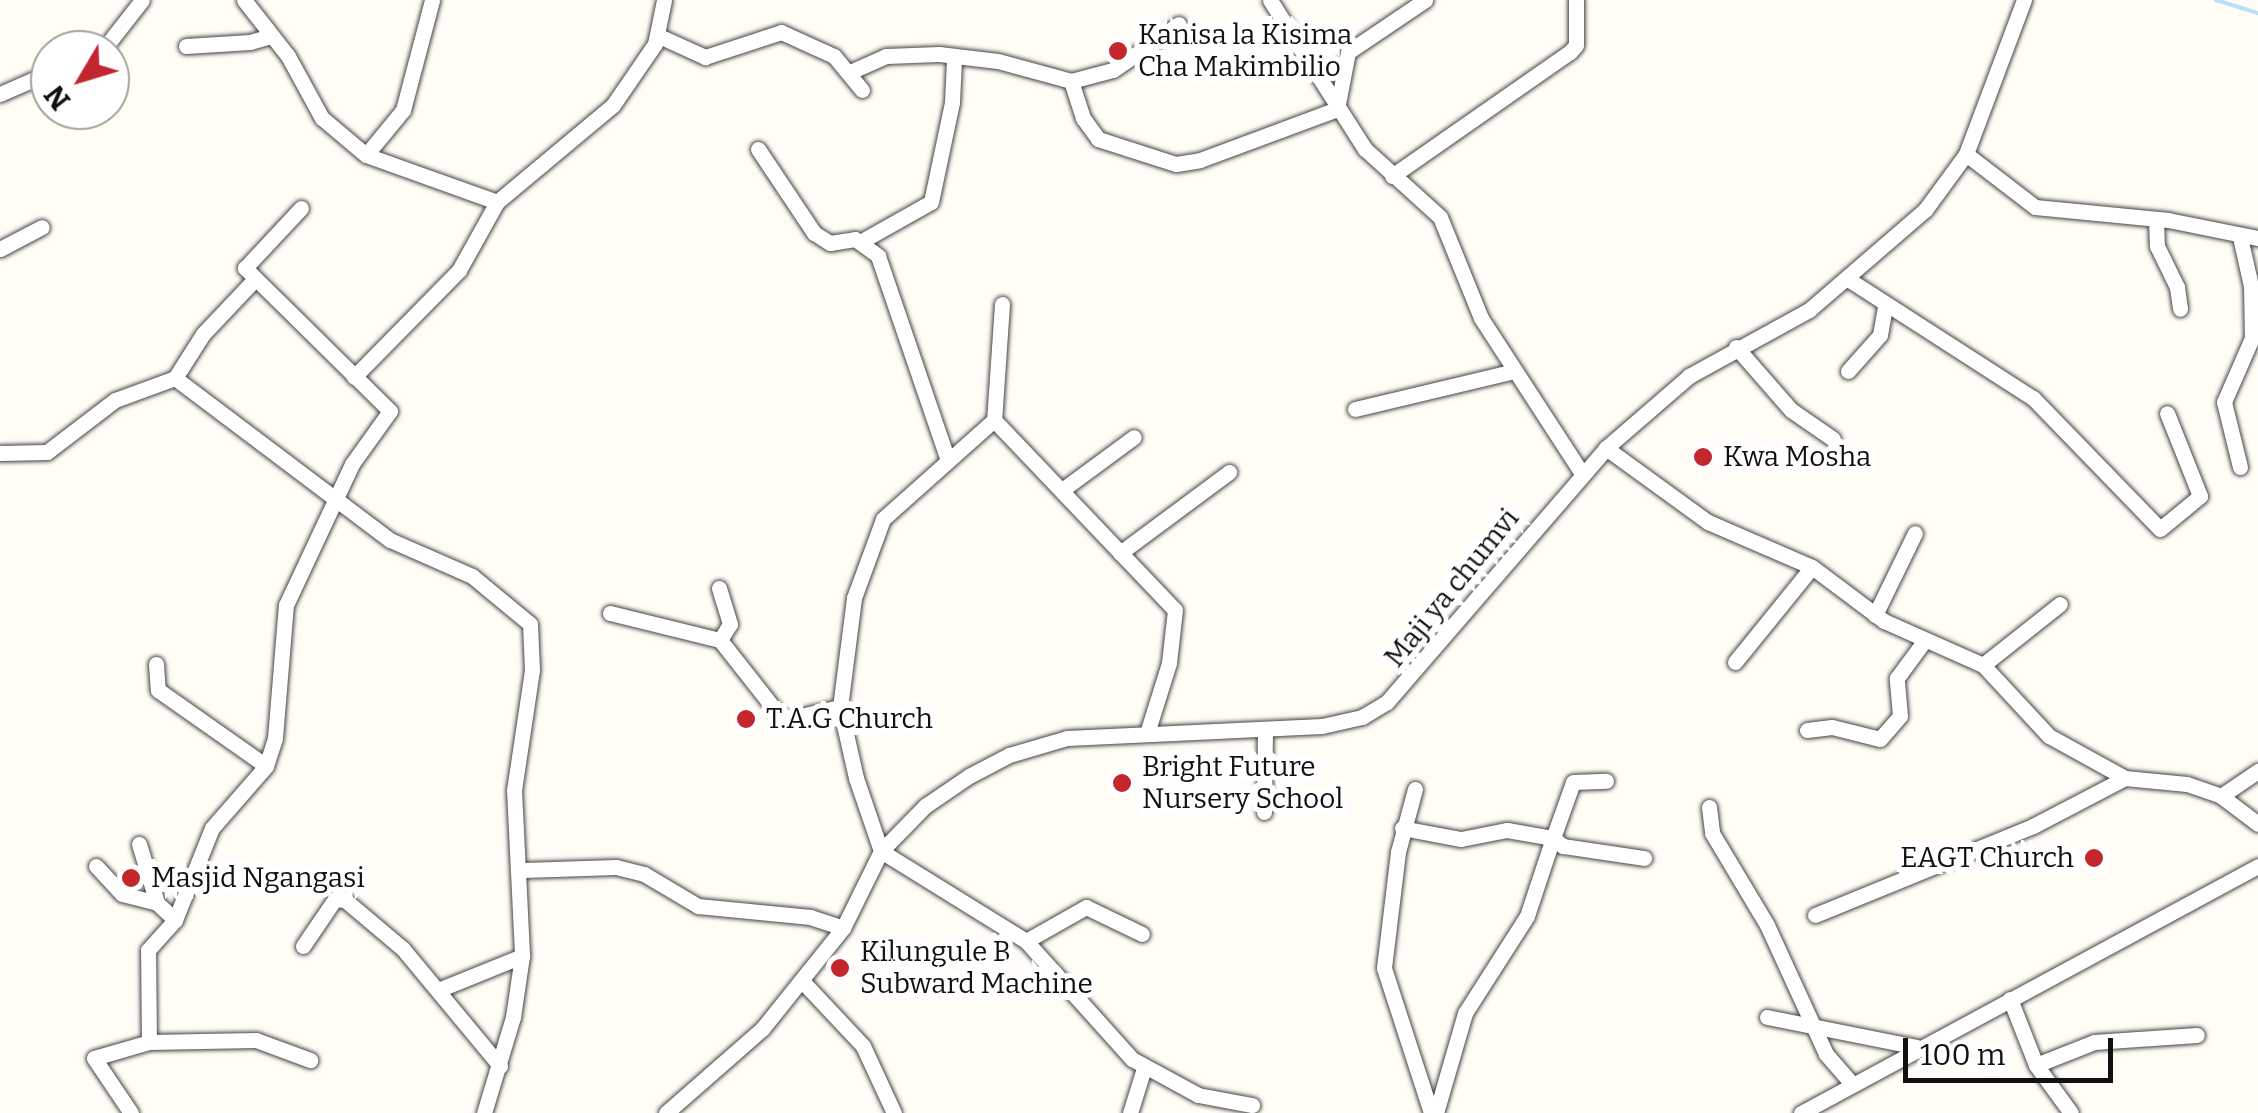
<!DOCTYPE html>
<style>
body{margin:0}
#map{position:relative;width:2258px;height:1113px;overflow:hidden;background:#fffdf5;font-family:Bitter,serif}
div>[style]{position:absolute}
[style*='--x']{left:calc(var(--x)*1px);top:calc(var(--y)*1px);width:calc(var(--w)*1px);rotate:calc(var(--a)*1deg)}
.stream>*{height:4px;margin:-2px;padding:0 2px;transform-origin:2px;border-radius:2px;background:#b9e0f7}
.roads{filter:drop-shadow(0 0 2px #444) drop-shadow(0 0 2px #444)}
.street>*{height:15px;margin:-7.5px;padding:0 7.5px;transform-origin:7.5px;border-radius:7.5px;background:#fff}
.dots>*{width:28px;height:28px;translate:-50% -50%;box-sizing:border-box;border:5px solid #fff;border-radius:50%}
span{translate:-50% -50%;white-space:nowrap;text-align:center;line-height:1.15;-webkit-text-stroke:10px #fff;paint-order:stroke}
.poi-label{font-size:28px;color:#111}
.left{translate:0 -50%;text-align:left}
.right{translate:-100% -50%;text-align:right}
.street-label{font-size:28px;color:#111}
.north{position:absolute;left:30px;top:30px;width:100px;height:100px;box-sizing:border-box;background:#fff;border:2px solid #a0a0a0;border-radius:50%;rotate:232deg;font-size:28px;font-weight:700;line-height:40px;text-align:center;color:#111}
.north::after{content:'';display:block;margin:auto;width:35px;height:45px;background:#c4262e;clip-path:polygon(50% 0,100% 100%,50% 72%,0 100%)}
.scale{position:absolute;left:1903px;top:1038px;width:210px;height:45px;box-sizing:border-box;border:5px solid #111;border-top:0;padding-left:12px;font-size:30px;line-height:35px;white-space:nowrap;color:#111;-webkit-text-stroke:8px #fff;paint-order:stroke}
</style>
<div id="map">
<div class="stream">
<div style="--x:2216;--y:0;--w:44;--a:17.2"></div>
</div>
<div class="roads">
<div class="street">
<div style="--x:244;--y:0;--w:71;--a:51.8"></div>
<div style="--x:288;--y:56;--w:71;--a:61.3"></div>
<div style="--x:322;--y:118;--w:57;--a:40.1"></div>
<div style="--x:366;--y:155;--w:139;--a:19.7"></div>
<div style="--x:497;--y:202;--w:151;--a:-39.9"></div>
<div style="--x:613;--y:105;--w:74;--a:-55.5"></div>
<div style="--x:655;--y:44;--w:45;--a:-78.4"></div>
<div style="--x:1270;--y:0;--w:177;--a:57.5"></div>
<div style="--x:1365;--y:149;--w:101;--a:42.2"></div>
<div style="--x:1440;--y:217;--w:109;--a:67.9"></div>
<div style="--x:1481;--y:318;--w:184;--a:57"></div>
<div style="--x:659;--y:36;--w:51;--a:24.5"></div>
<div style="--x:705;--y:57;--w:80;--a:-18.2"></div>
<div style="--x:781;--y:32;--w:58;--a:24.4"></div>
<div style="--x:834;--y:56;--w:44;--a:50.5"></div>
<div style="--x:186;--y:46;--w:64;--a:-3.6"></div>
<div style="--x:250;--y:42;--w:18;--a:-16"></div>
<div style="--x:267;--y:37;--w:9;--a:-96"></div>
<div style="--x:103;--y:50;--w:63;--a:-52"></div>
<div style="--x:850;--y:72;--w:39;--a:-24"></div>
<div style="--x:886;--y:56;--w:53;--a:-2.2"></div>
<div style="--x:939;--y:54;--w:59;--a:6.8"></div>
<div style="--x:998;--y:61;--w:76;--a:15.3"></div>
<div style="--x:1071;--y:81;--w:43;--a:-14.7"></div>
<div style="--x:1113;--y:70;--w:80;--a:-34.9"></div>
<div style="--x:1071;--y:81;--w:39;--a:72"></div>
<div style="--x:1083;--y:118;--w:26;--a:54"></div>
<div style="--x:1098;--y:139;--w:82;--a:17.8"></div>
<div style="--x:1176;--y:164;--w:24;--a:-9"></div>
<div style="--x:1200;--y:160;--w:146;--a:-20.4"></div>
<div style="--x:1337;--y:109;--w:58;--a:-79.1"></div>
<div style="--x:1348;--y:52;--w:93;--a:-34"></div>
<div style="--x:0;--y:94;--w:55;--a:-23.7"></div>
<div style="--x:758;--y:149;--w:101;--a:56.3"></div>
<div style="--x:814;--y:233;--w:19;--a:32"></div>
<div style="--x:830;--y:243;--w:25;--a:-9"></div>
<div style="--x:855;--y:239;--w:29;--a:36"></div>
<div style="--x:878;--y:256;--w:216;--a:71.1"></div>
<div style="--x:1966;--y:154;--w:87;--a:37.5"></div>
<div style="--x:2035;--y:207;--w:134;--a:5.6"></div>
<div style="--x:2168;--y:220;--w:92;--a:11.3"></div>
<div style="--x:366;--y:155;--w:58;--a:-50.6"></div>
<div style="--x:403;--y:110;--w:114;--a:-75.2"></div>
<div style="--x:1392;--y:176;--w:217;--a:-34.9"></div>
<div style="--x:1570;--y:52;--w:9;--a:-49"></div>
<div style="--x:1576;--y:45;--w:45;--a:-90"></div>
<div style="--x:2156;--y:219;--w:27;--a:88"></div>
<div style="--x:2157;--y:246;--w:46;--a:64"></div>
<div style="--x:2177;--y:287;--w:22;--a:82"></div>
<div style="--x:860;--y:242;--w:81;--a:-29.4"></div>
<div style="--x:931;--y:202;--w:102;--a:-78.1"></div>
<div style="--x:952;--y:102;--w:43;--a:-87.3"></div>
<div style="--x:0;--y:249;--w:47;--a:-27.6"></div>
<div style="--x:1848;--y:279;--w:220;--a:32.8"></div>
<div style="--x:2033;--y:398;--w:182;--a:45.9"></div>
<div style="--x:2160;--y:529;--w:52;--a:-39.5"></div>
<div style="--x:2200;--y:496;--w:89;--a:-111.7"></div>
<div style="--x:1002;--y:304;--w:116;--a:93.9"></div>
<div style="--x:994;--y:420;--w:149;--a:138.3"></div>
<div style="--x:883;--y:519;--w:84;--a:110.2"></div>
<div style="--x:854;--y:598;--w:110;--a:97.3"></div>
<div style="--x:840;--y:707;--w:73;--a:77.3"></div>
<div style="--x:856;--y:778;--w:77;--a:71.1"></div>
<div style="--x:881;--y:851;--w:171;--a:31.8"></div>
<div style="--x:1026;--y:941;--w:159;--a:48.1"></div>
<div style="--x:1132;--y:1059;--w:75;--a:28.6"></div>
<div style="--x:1198;--y:1095;--w:55;--a:10.5"></div>
<div style="--x:1736;--y:347;--w:84;--a:48.9"></div>
<div style="--x:1791;--y:410;--w:51;--a:34.6"></div>
<div style="--x:1848;--y:371;--w:48;--a:-48.4"></div>
<div style="--x:1880;--y:335;--w:29;--a:-80"></div>
<div style="--x:354;--y:377;--w:150;--a:-45.5"></div>
<div style="--x:459;--y:270;--w:78;--a:-60.8"></div>
<div style="--x:175;--y:378;--w:52;--a:-57.5"></div>
<div style="--x:203;--y:334;--w:74;--a:-46.6"></div>
<div style="--x:1355;--y:409;--w:163;--a:-13.4"></div>
<div style="--x:994;--y:420;--w:262;--a:46.4"></div>
<div style="--x:1175;--y:610;--w:53;--a:96.5"></div>
<div style="--x:1169;--y:663;--w:73;--a:107.4"></div>
<div style="--x:1606;--y:448;--w:126;--a:36"></div>
<div style="--x:1708;--y:522;--w:113;--a:23.4"></div>
<div style="--x:1812;--y:567;--w:90;--a:36.9"></div>
<div style="--x:1884;--y:621;--w:108;--a:24"></div>
<div style="--x:1983;--y:665;--w:97;--a:47.1"></div>
<div style="--x:2049;--y:736;--w:87;--a:28.9"></div>
<div style="--x:0;--y:453;--w:47;--a:-1.2"></div>
<div style="--x:47;--y:452;--w:86;--a:-37.4"></div>
<div style="--x:115;--y:400;--w:64;--a:-20.1"></div>
<div style="--x:175;--y:378;--w:269;--a:37"></div>
<div style="--x:390;--y:540;--w:90;--a:23.7"></div>
<div style="--x:472;--y:576;--w:75;--a:39.6"></div>
<div style="--x:530;--y:624;--w:46;--a:87.5"></div>
<div style="--x:532;--y:670;--w:121;--a:98.5"></div>
<div style="--x:514;--y:790;--w:166;--a:87.2"></div>
<div style="--x:522;--y:956;--w:62;--a:98.4"></div>
<div style="--x:513;--y:1017;--w:100;--a:106.8"></div>
<div style="--x:2240;--y:467;--w:67;--a:-103.8"></div>
<div style="--x:2224;--y:402;--w:70;--a:-66.4"></div>
<div style="--x:2252;--y:338;--w:52;--a:-91.1"></div>
<div style="--x:2251;--y:286;--w:50;--a:-102.7"></div>
<div style="--x:1062;--y:490;--w:89;--a:-36.4"></div>
<div style="--x:1120;--y:553;--w:136;--a:-36.6"></div>
<div style="--x:719;--y:588;--w:38;--a:73"></div>
<div style="--x:730;--y:624;--w:19;--a:122"></div>
<div style="--x:610;--y:613;--w:113;--a:13.8"></div>
<div style="--x:720;--y:640;--w:102;--a:51.8"></div>
<div style="--x:783;--y:720;--w:58;--a:-12.8"></div>
<div style="--x:1875;--y:615;--w:91;--a:-64"></div>
<div style="--x:1735;--y:662;--w:122;--a:-51"></div>
<div style="--x:156;--y:664;--w:26;--a:86"></div>
<div style="--x:158;--y:690;--w:132;--a:35.1"></div>
<div style="--x:1983;--y:665;--w:98;--a:-38.4"></div>
<div style="--x:1807;--y:730;--w:25;--a:-7"></div>
<div style="--x:1832;--y:727;--w:49;--a:14"></div>
<div style="--x:1880;--y:739;--w:30;--a:-49"></div>
<div style="--x:1900;--y:716;--w:38;--a:-95"></div>
<div style="--x:1897;--y:678;--w:47;--a:-53.6"></div>
<div style="--x:1415;--y:789;--w:65;--a:105.1"></div>
<div style="--x:1398;--y:852;--w:117;--a:96.9"></div>
<div style="--x:1384;--y:968;--w:152;--a:72"></div>
<div style="--x:2221;--y:796;--w:45;--a:-34"></div>
<div style="--x:1709;--y:807;--w:26;--a:83"></div>
<div style="--x:1712;--y:833;--w:107;--a:59.1"></div>
<div style="--x:1767;--y:925;--w:142;--a:65.4"></div>
<div style="--x:1826;--y:1054;--w:40;--a:49"></div>
<div style="--x:1264;--y:812;--w:81;--a:-89.3"></div>
<div style="--x:1402;--y:828;--w:60;--a:10.6"></div>
<div style="--x:1461;--y:839;--w:47;--a:-11.1"></div>
<div style="--x:1507;--y:830;--w:47;--a:9.9"></div>
<div style="--x:1553;--y:838;--w:59;--a:-70.3"></div>
<div style="--x:1573;--y:782;--w:33;--a:-2"></div>
<div style="--x:139;--y:844;--w:62;--a:73"></div>
<div style="--x:157;--y:903;--w:25;--a:43"></div>
<div style="--x:96;--y:866;--w:38;--a:47"></div>
<div style="--x:122;--y:894;--w:36;--a:14"></div>
<div style="--x:523;--y:870;--w:93;--a:-1.8"></div>
<div style="--x:616;--y:867;--w:29;--a:14"></div>
<div style="--x:644;--y:874;--w:63;--a:30.7"></div>
<div style="--x:698;--y:906;--w:113;--a:5.6"></div>
<div style="--x:810;--y:917;--w:35;--a:18"></div>
<div style="--x:1815;--y:915;--w:235;--a:-22.2"></div>
<div style="--x:2033;--y:826;--w:104;--a:-27.6"></div>
<div style="--x:2125;--y:778;--w:62;--a:5.5"></div>
<div style="--x:2187;--y:784;--w:36;--a:19"></div>
<div style="--x:2221;--y:796;--w:46;--a:37.1"></div>
<div style="--x:1026;--y:941;--w:69;--a:-29.5"></div>
<div style="--x:1086;--y:907;--w:62;--a:25.7"></div>
<div style="--x:303;--y:946;--w:57;--a:-55.8"></div>
<div style="--x:335;--y:899;--w:10;--a:6"></div>
<div style="--x:345;--y:900;--w:76;--a:40.2"></div>
<div style="--x:403;--y:949;--w:152;--a:50.3"></div>
<div style="--x:803;--y:982;--w:88;--a:46.8"></div>
<div style="--x:863;--y:1046;--w:74;--a:65.2"></div>
<div style="--x:438;--y:990;--w:91;--a:-22"></div>
<div style="--x:2010;--y:999;--w:71;--a:68.5"></div>
<div style="--x:2036;--y:1065;--w:59;--a:53.9"></div>
<div style="--x:1767;--y:1017;--w:153;--a:11.3"></div>
<div style="--x:149;--y:1042;--w:107;--a:-1.1"></div>
<div style="--x:256;--y:1040;--w:58;--a:20.3"></div>
<div style="--x:2036;--y:1065;--w:62;--a:-21.6"></div>
<div style="--x:2094;--y:1042;--w:103;--a:-3.9"></div>
<div style="--x:131;--y:1113;--w:66;--a:-123.9"></div>
<div style="--x:94;--y:1058;--w:57;--a:-16.2"></div>
<div style="--x:149;--y:1042;--w:92;--a:-90.6"></div>
<div style="--x:148;--y:950;--w:40;--a:-48"></div>
<div style="--x:175;--y:920;--w:99;--a:-68.1"></div>
<div style="--x:212;--y:828;--w:82;--a:-48.9"></div>
<div style="--x:266;--y:766;--w:29;--a:-72"></div>
<div style="--x:275;--y:738;--w:133;--a:-85.3"></div>
<div style="--x:286;--y:605;--w:156;--a:-64.9"></div>
<div style="--x:352;--y:464;--w:65;--a:-54.4"></div>
<div style="--x:390;--y:411;--w:204;--a:-135.4"></div>
<div style="--x:245;--y:268;--w:82;--a:-47"></div>
<div style="--x:666;--y:1113;--w:128;--a:-41.2"></div>
<div style="--x:762;--y:1029;--w:129;--a:-51.3"></div>
<div style="--x:843;--y:928;--w:86;--a:-63.7"></div>
<div style="--x:881;--y:851;--w:63;--a:-45.6"></div>
<div style="--x:925;--y:806;--w:53;--a:-34.3"></div>
<div style="--x:969;--y:776;--w:45;--a:-27.7"></div>
<div style="--x:1009;--y:755;--w:60;--a:-16.3"></div>
<div style="--x:1067;--y:738;--w:255;--a:-2.7"></div>
<div style="--x:1322;--y:726;--w:41;--a:-12.7"></div>
<div style="--x:1362;--y:717;--w:29;--a:-31"></div>
<div style="--x:1387;--y:702;--w:335;--a:-49.2"></div>
<div style="--x:1606;--y:448;--w:110;--a:-40.9"></div>
<div style="--x:1689;--y:376;--w:137;--a:-28.8"></div>
<div style="--x:1809;--y:310;--w:153;--a:-40.8"></div>
<div style="--x:1925;--y:210;--w:69;--a:-53.8"></div>
<div style="--x:1966;--y:154;--w:165;--a:-69.4"></div>
<div style="--x:1130;--y:1113;--w:47;--a:-72.7"></div>
<div style="--x:1436;--y:1113;--w:104;--a:-73.8"></div>
<div style="--x:1465;--y:1013;--w:115;--a:-57.4"></div>
<div style="--x:1527;--y:916;--w:82;--a:-71.6"></div>
<div style="--x:1553;--y:838;--w:13;--a:39"></div>
<div style="--x:1563;--y:846;--w:82;--a:8.4"></div>
<div style="--x:1801;--y:1113;--w:519;--a:-28.39"></div>
</div>
</div>
<div class="dots">
<div style="left:1118px;top:51px;background:#c4262e"></div>
<div style="left:1703px;top:457px;background:#c4262e"></div>
<div style="left:746px;top:719px;background:#c4262e"></div>
<div style="left:1122px;top:783px;background:#c4262e"></div>
<div style="left:2094px;top:858px;background:#c4262e"></div>
<div style="left:131px;top:878px;background:#c4262e"></div>
<div style="left:840px;top:968px;background:#c4262e"></div>
</div>
<div class="poi-label">
<span class="left" style="left:1138px;top:51px">Kanisa la Kisima<br>Cha Makimbilio</span>
<span class="left" style="left:1723px;top:457px">Kwa Mosha</span>
<span class="left" style="left:766px;top:719px">T.A.G Church</span>
<span class="left" style="left:1142px;top:783px">Bright Future<br>Nursery School</span>
<span class="right" style="left:2074px;top:858px">EAGT Church</span>
<span class="left" style="left:151px;top:878px">Masjid Ngangasi</span>
<span class="left" style="left:860px;top:968px">Kilungule B<br>Subward Machine</span>
</div>
<div class="street-label">
<span style="left:1452px;top:588px;rotate:-51deg">Maji ya chumvi</span>
</div>
<div class="north">N</div>
<div class="scale">100 m</div>
</div>
